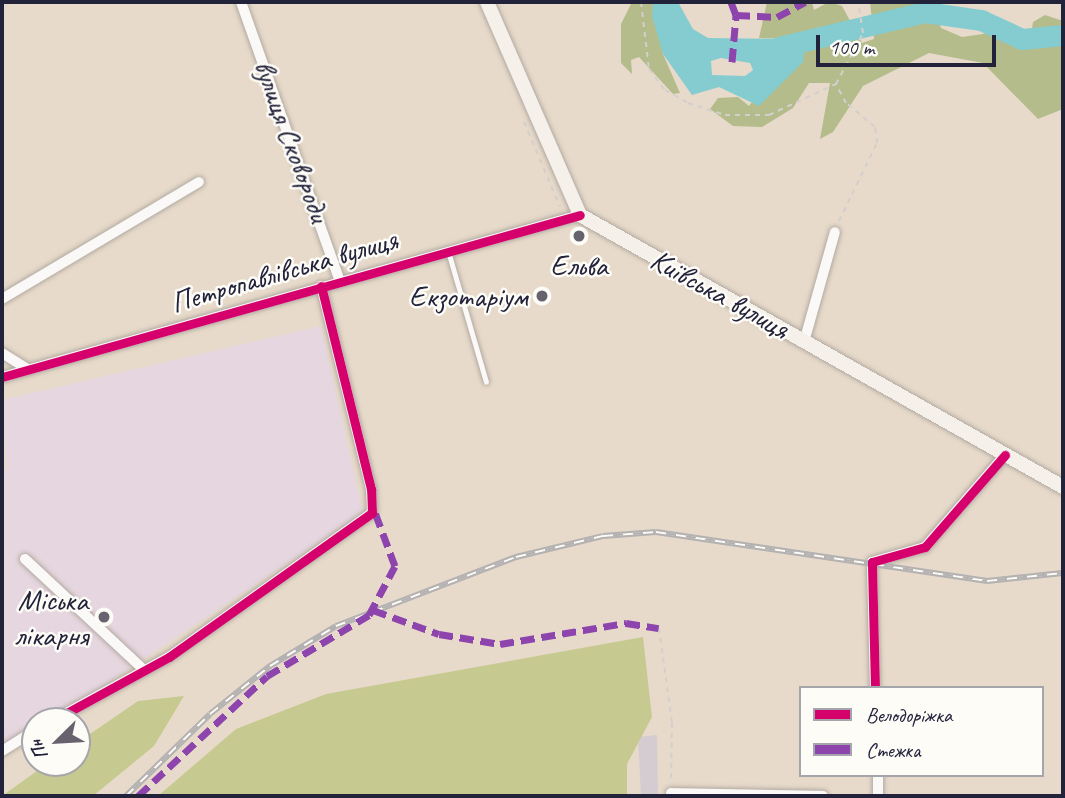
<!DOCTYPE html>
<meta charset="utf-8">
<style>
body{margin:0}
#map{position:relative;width:1065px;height:798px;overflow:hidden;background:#e7daca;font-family:Caveat,sans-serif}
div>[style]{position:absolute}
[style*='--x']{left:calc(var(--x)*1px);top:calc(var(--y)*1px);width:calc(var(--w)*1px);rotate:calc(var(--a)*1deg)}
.built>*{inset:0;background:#e6d6df}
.industrial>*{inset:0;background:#d5ccd2}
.green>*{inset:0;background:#c7ca90}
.forest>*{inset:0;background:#b3bc8a}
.water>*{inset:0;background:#85ccd1}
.river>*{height:21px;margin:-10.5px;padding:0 10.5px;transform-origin:10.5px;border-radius:10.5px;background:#85ccd1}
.path>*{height:2px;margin-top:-1px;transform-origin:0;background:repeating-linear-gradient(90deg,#d3cfcd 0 5px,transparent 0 10px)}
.roads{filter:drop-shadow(0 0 2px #b2aaa2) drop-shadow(0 0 2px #b2aaa2)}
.lane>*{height:5px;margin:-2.5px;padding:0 2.5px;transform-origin:2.5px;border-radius:2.5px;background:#fbf9f7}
.street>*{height:10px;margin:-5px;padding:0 5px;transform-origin:5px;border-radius:5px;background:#fbf9f7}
.secondary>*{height:14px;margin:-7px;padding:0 7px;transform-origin:7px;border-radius:7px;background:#f5f0e9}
.rail>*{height:6px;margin-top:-3px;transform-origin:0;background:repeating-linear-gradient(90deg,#fdfcf7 0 10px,#b3b1b2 0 20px);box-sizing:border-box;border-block:2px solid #b3b1b2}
.quiet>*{height:7px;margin-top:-3.5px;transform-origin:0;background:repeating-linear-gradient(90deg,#8e44ad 0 14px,transparent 0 21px)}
.cycleway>*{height:9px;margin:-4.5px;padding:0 4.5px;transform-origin:4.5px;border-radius:4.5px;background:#d6006c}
.dots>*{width:19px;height:19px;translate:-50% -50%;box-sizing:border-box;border:4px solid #fdfcf7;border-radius:50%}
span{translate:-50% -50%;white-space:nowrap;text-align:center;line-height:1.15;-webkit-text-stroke:5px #fdfcf7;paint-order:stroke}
.street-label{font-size:30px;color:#22223b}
.poi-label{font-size:30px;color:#22223b}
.right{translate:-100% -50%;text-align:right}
.frame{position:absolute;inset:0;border:4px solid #22223b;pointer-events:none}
.legend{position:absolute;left:799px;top:686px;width:245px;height:91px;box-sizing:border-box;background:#fdfcf7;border:2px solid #a5a5ac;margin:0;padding:9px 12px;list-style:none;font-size:21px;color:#22223b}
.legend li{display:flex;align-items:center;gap:14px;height:35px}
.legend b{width:35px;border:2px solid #a5a5ac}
.north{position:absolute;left:21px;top:707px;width:70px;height:70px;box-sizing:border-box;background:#fdfcf7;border:2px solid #a5a5ac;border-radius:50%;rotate:246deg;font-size:19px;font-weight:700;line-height:28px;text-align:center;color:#22223b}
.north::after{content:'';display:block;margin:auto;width:24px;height:32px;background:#67626d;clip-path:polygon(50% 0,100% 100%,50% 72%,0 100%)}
.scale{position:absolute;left:816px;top:35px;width:180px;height:32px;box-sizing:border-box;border:4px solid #22223b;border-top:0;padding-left:9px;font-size:21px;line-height:24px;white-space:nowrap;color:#22223b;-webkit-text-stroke:5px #fdfcf7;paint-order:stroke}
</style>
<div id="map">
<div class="built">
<div style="clip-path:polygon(321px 326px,363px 513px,51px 721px,35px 721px,35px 731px,2px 754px,2px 472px,7px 469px,2px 400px)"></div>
</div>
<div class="industrial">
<div style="clip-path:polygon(657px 735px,658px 796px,641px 796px,638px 737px)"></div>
</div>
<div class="green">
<div style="clip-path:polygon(643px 637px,652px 717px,627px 764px,627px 796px,158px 796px,236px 729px,326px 694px)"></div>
<div style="clip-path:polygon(184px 696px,154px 746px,93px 796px,2px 796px,48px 763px,77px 763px,77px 743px,138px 701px)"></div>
</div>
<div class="forest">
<div style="clip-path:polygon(632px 2px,653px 2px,663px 54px,680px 93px,673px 94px,639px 57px,631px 60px,632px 74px,621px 63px,621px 24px)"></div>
<div style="clip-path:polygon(767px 2px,812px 2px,814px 10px,829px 2px,842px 6px,862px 43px,874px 39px,870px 2px,933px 2px,941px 28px,962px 37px,990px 33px,1016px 47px,1030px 42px,1033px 22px,1045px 15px,1063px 21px,1063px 109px,1038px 119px,983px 63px,929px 53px,863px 86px,833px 132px,820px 139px,830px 83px,809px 83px,793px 108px,762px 127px,733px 126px,710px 109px,718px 98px,738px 97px,749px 106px,797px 39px,759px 38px)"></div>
</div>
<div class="water">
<div style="clip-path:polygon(evenodd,678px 2px,693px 29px,708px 38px,797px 39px,805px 42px,803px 62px,759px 106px,719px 87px,692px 95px,663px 54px,652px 16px,653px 2px,678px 2px,721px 58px,750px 63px,753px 70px,745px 76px,712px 75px,711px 61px,721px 58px)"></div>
</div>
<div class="river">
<div style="--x:779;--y:47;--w:150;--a:-13.5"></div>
<div style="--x:925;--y:12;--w:57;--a:8.1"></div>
<div style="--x:981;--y:20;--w:45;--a:24.9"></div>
<div style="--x:1022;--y:39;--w:41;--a:-5.6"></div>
</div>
<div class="path">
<div style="--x:641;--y:2;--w:67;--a:83.2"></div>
<div style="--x:649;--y:69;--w:26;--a:53"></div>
<div style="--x:665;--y:90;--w:26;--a:29"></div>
<div style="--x:688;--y:103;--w:39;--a:18"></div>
<div style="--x:725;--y:115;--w:44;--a:0"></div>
<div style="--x:769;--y:115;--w:74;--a:-24.8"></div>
<div style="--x:524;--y:122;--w:92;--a:67"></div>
<div style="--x:839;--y:221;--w:87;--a:-64"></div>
<div style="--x:877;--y:143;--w:16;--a:-97"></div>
<div style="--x:875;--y:127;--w:38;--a:-140"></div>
<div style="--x:846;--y:103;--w:21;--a:-118"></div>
<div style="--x:836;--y:84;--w:58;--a:-62.1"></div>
<div style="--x:863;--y:33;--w:31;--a:-99"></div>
<div style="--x:659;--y:628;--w:96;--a:82.2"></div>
<div style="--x:672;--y:723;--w:57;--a:91"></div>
</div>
<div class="roads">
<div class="lane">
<div style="--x:448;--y:251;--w:136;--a:73.8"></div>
</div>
<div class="street">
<div style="--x:241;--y:2;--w:296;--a:70.5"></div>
<div style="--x:2;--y:299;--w:229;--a:-30.7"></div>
<div style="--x:804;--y:342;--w:114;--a:-74.3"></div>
<div style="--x:2;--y:353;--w:31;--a:32"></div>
<div style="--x:2;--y:377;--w:600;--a:-15.66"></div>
<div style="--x:25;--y:559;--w:163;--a:43"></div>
<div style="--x:875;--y:688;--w:126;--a:-91.4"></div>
<div style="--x:872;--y:562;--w:55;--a:-15.8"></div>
<div style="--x:925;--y:547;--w:122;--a:-49"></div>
<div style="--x:52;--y:721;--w:133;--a:-28.7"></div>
<div style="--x:169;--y:657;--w:249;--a:-35.4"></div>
<div style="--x:372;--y:513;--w:24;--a:-92"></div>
<div style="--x:371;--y:489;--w:209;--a:-103.8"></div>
<div style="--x:2;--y:751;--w:39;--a:-32"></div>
<div style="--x:878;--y:775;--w:21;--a:90"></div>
<div style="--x:671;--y:793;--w:152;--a:1.1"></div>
</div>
<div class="secondary">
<div style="--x:487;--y:2;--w:232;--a:66.4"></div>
<div style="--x:580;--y:215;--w:554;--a:29.39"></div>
</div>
</div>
<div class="rail">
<div style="--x:126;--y:796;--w:117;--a:-44.3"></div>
<div style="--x:210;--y:714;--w:77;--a:-38.7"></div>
<div style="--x:270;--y:666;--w:77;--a:-31.2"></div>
<div style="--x:336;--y:626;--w:193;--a:-21"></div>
<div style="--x:516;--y:557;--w:89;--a:-13.6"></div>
<div style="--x:603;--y:536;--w:53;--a:-4.3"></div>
<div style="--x:656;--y:532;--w:335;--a:8.4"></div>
<div style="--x:987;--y:581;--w:76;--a:-6"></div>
</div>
<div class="quiet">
<div style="--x:731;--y:2;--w:14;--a:69"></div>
<div style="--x:736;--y:15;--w:41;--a:2.8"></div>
<div style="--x:777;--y:17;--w:32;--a:-28"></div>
<div style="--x:732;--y:62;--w:47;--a:-85.1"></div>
<div style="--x:373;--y:610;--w:70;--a:20"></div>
<div style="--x:439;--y:634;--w:62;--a:9.3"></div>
<div style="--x:500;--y:644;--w:128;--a:-9.5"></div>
<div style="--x:626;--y:623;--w:33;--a:9"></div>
<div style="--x:138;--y:796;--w:176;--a:-42.9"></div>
<div style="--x:267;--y:676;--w:119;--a:-30.9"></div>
<div style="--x:369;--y:615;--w:55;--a:-62"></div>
<div style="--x:395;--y:566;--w:63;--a:-110.4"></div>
</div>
<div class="cycleway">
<div style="--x:2;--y:377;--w:600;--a:-15.66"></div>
<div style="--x:875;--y:688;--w:126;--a:-91.4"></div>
<div style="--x:872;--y:562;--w:55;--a:-15.8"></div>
<div style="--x:925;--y:547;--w:122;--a:-49"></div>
<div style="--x:52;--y:721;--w:133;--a:-28.7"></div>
<div style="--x:169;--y:657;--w:249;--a:-35.4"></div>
<div style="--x:372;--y:513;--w:24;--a:-92"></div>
<div style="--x:371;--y:489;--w:209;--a:-103.8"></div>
</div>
<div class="dots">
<div style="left:579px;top:236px;background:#67626d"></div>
<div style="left:542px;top:296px;background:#67626d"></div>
<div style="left:104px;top:617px;background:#67626d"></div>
</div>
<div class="street-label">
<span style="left:292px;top:141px;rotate:70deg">вулиця Сковороди</span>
<span style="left:284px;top:271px;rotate:-16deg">Петропавлівська вулиця</span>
<span style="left:720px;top:294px;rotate:29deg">Київська вулиця</span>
</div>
<div class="poi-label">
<span style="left:579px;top:265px">Ельва</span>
<span class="right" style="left:528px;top:296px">Екзотаріум</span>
<span class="right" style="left:88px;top:617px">Міська<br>лікарня</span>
</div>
<div class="frame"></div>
<ul class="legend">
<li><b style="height:9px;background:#d6006c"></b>Велодоріжка</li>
<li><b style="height:9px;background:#8e44ad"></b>Стежка</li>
</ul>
<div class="north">Пн</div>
<div class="scale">100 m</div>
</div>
